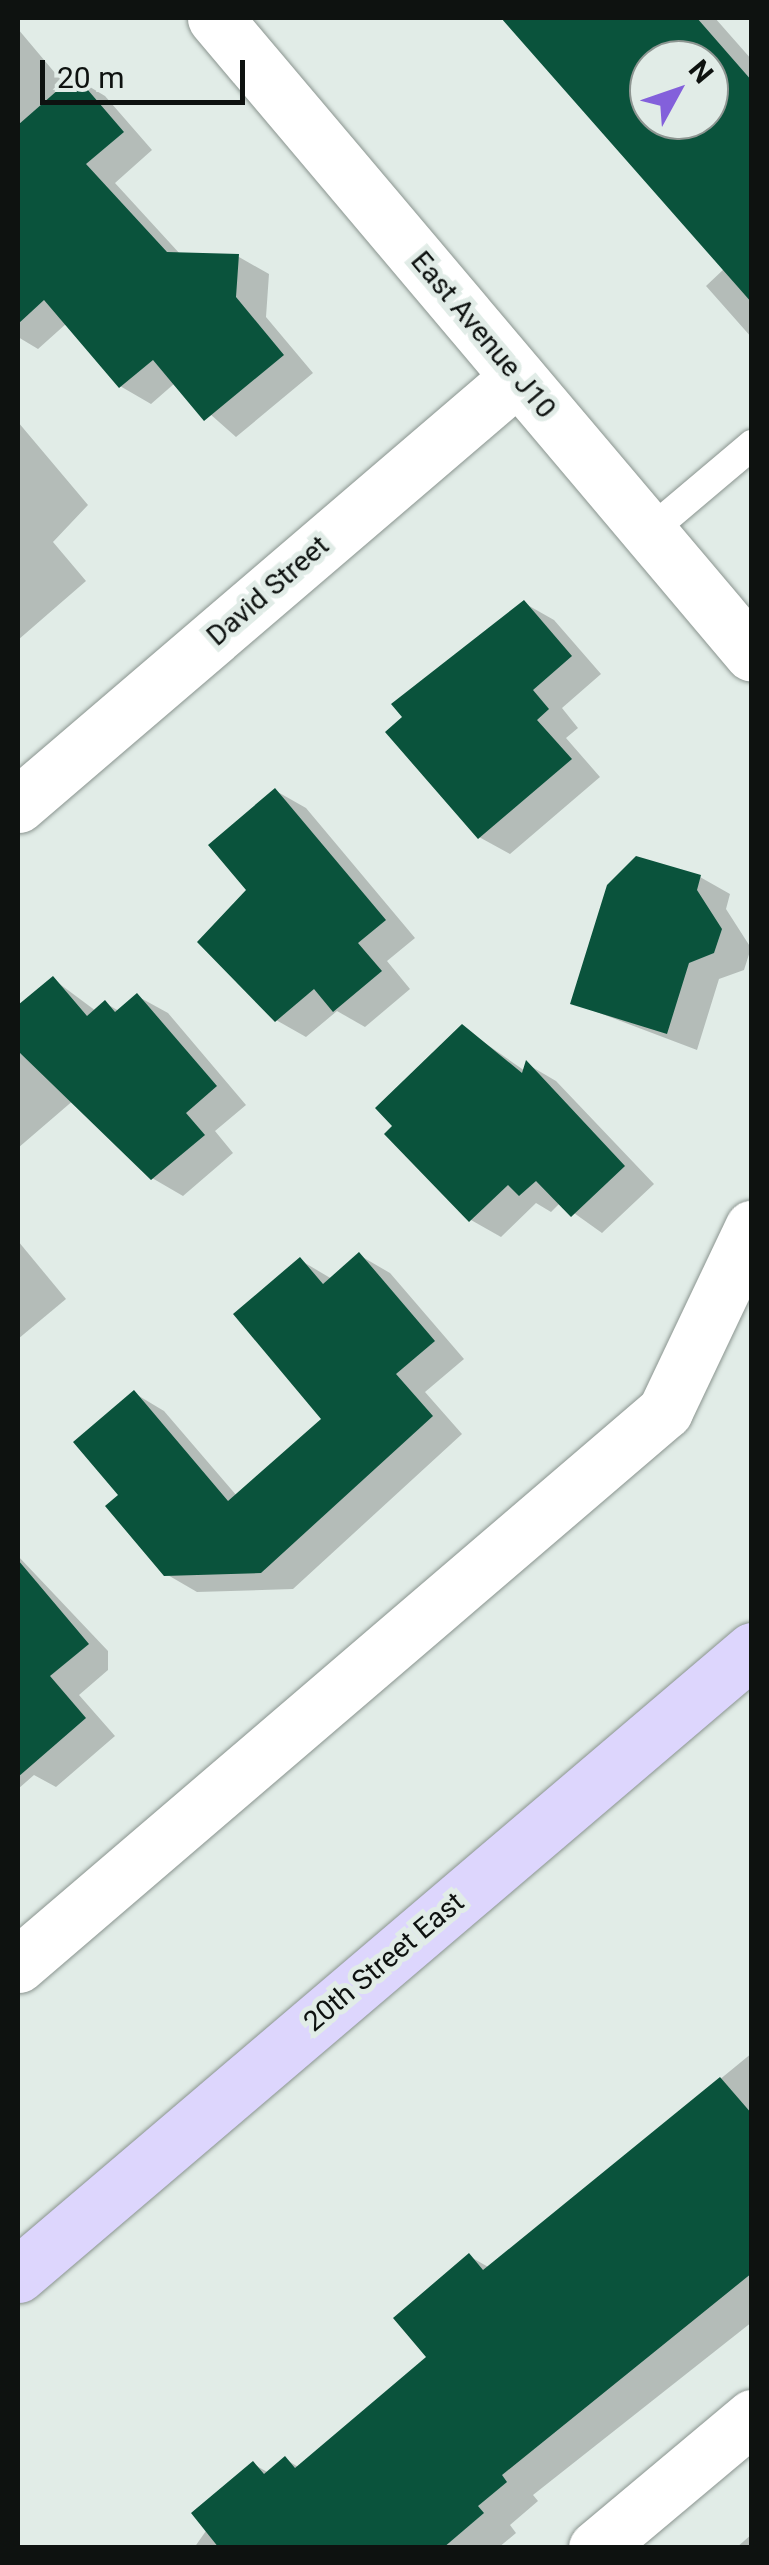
<!DOCTYPE html>
<style>
body{margin:0}
#map{position:relative;width:769px;height:2565px;overflow:hidden;background:#e1ece7;font-family:Roboto,sans-serif}
div>[style]{position:absolute}
[style*='--x']{left:calc(var(--x)*1px);top:calc(var(--y)*1px);width:calc(var(--w)*1px);rotate:calc(var(--a)*1deg)}
.shadow>*{inset:0;background:#0003}
.building>*{inset:0;background:#0a533c}
.roads{filter:drop-shadow(0 0 2px #8a948f) drop-shadow(0 0 2px #8a948f)}
.service>*{height:30px;margin:-15px;padding:0 15px;transform-origin:15px;border-radius:15px;background:#fff}
.minor>*{height:55px;margin:-27.5px;padding:0 27.5px;transform-origin:27.5px;border-radius:27.5px;background:#fff}
.primary>*{height:55px;margin:-27.5px;padding:0 27.5px;transform-origin:27.5px;border-radius:27.5px;background:#ddd6fd}
span{translate:-50% -50%;white-space:nowrap;text-align:center;line-height:1.15;-webkit-text-stroke:10px #e1ece7;paint-order:stroke}
.street-label{font-size:28px;color:#0e1210}
.frame{position:absolute;inset:0;border:20px solid #0e1210;pointer-events:none}
.north{position:absolute;left:629px;top:40px;width:100px;height:100px;box-sizing:border-box;background:#e1ece7;border:2px solid #8d9591;border-radius:50%;rotate:50deg;font-size:28px;font-weight:700;line-height:40px;text-align:center;color:#0e1210}
.north::after{content:'';display:block;margin:auto;width:35px;height:45px;background:#8360db;clip-path:polygon(50% 0,100% 100%,50% 72%,0 100%)}
.scale{position:absolute;left:40px;top:60px;width:205px;height:45px;box-sizing:border-box;border:5px solid #0e1210;border-top:0;padding-left:12px;font-size:30px;line-height:35px;white-space:nowrap;color:#0e1210;-webkit-text-stroke:8px #e1ece7;paint-order:stroke}
</style>
<div id="map">
<div class="shadow">
<div style="clip-path:polygon(evenodd,505px 18px,715px 18px,752px 60px,752px 338px,706px 286px,725px 268px,505px 18px,649px 60px,709px 60px,709px 120px,649px 120px,649px 60px)"></div>
<div style="clip-path:polygon(18px 29px,66px 86px,75px 78px,105px 96px,152px 150px,115px 183px,181px 255px,239px 257px,269px 274px,266px 317px,313px 373px,236px 437px,175px 383px,151px 404px,120px 386px,67px 323px,38px 349px,18px 337px)"></div>
<div style="clip-path:polygon(18px 422px,88px 505px,53px 542px,86px 581px,18px 640px)"></div>
<div style="clip-path:polygon(524px 603px,554px 620px,601px 674px,562px 708px,578px 728px,566px 738px,600px 777px,510px 854px,479px 837px)"></div>
<div style="clip-path:polygon(276px 791px,306px 808px,415px 938px,387px 961px,410px 989px,365px 1027px,337px 1011px,306px 1037px,276px 1020px,249px 890px)"></div>
<div style="clip-path:polygon(700px 877px,730px 894px,726px 909px,751px 948px,744px 970px,719px 979px,697px 1050px,573px 1003px)"></div>
<div style="clip-path:polygon(53px 979px,96px 1011px,105px 1003px,119px 1011px,137px 996px,168px 1013px,246px 1105px,215px 1131px,233px 1153px,183px 1196px,152px 1178px,75px 1099px,18px 1148px,18px 1009px)"></div>
<div style="clip-path:polygon(462px 1027px,525px 1071px,527px 1064px,556px 1081px,654px 1184px,602px 1233px,560px 1203px,551px 1212px,536px 1203px,501px 1237px,471px 1220px)"></div>
<div style="clip-path:polygon(18px 1241px,66px 1299px,18px 1339px)"></div>
<div style="clip-path:polygon(359px 1255px,390px 1273px,464px 1359px,425px 1392px,462px 1434px,293px 1589px,197px 1592px,166px 1574px,121px 1495px,134px 1393px,164px 1411px,237px 1496px,324px 1419px,300px 1260px,332px 1279px)"></div>
<div style="clip-path:polygon(18px 1556px,108px 1651px,108px 1670px,79px 1695px,115px 1736px,56px 1787px,34px 1775px,18px 1789px)"></div>
<div style="clip-path:polygon(752px 2053px,752px 2322px,533px 2495px,538px 2501px,510px 2525px,516px 2533px,498px 2548px,194px 2548px,253px 2464px,269px 2473px,285px 2459px,300px 2468px,429px 2357px,469px 2256px,490px 2268px)"></div>
<div style="clip-path:polygon(752px 2534px,752px 2548px,736px 2548px)"></div>
</div>
<div class="building">
<div style="clip-path:polygon(evenodd,501px 18px,697px 18px,752px 81px,752px 303px,501px 18px,649px 60px,709px 60px,709px 120px,649px 120px,649px 60px)"></div>
<div style="clip-path:polygon(75px 75px,124px 132px,86px 164px,167px 252px,239px 254px,236px 297px,284px 355px,204px 421px,153px 360px,119px 388px,44px 300px,18px 324px,18px 125px)"></div>
<div style="clip-path:polygon(524px 600px,572px 656px,533px 690px,549px 709px,537px 720px,572px 759px,478px 839px,385px 732px,402px 717px,391px 704px)"></div>
<div style="clip-path:polygon(275px 788px,386px 920px,358px 943px,382px 971px,333px 1012px,314px 989px,275px 1022px,197px 942px,246px 890px,208px 845px)"></div>
<div style="clip-path:polygon(636px 856px,701px 875px,697px 890px,722px 929px,714px 953px,689px 963px,667px 1034px,570px 1004px,607px 885px)"></div>
<div style="clip-path:polygon(53px 976px,87px 1016px,105px 1000px,115px 1012px,137px 993px,217px 1086px,186px 1113px,205px 1135px,151px 1180px,18px 1051px,18px 1005px)"></div>
<div style="clip-path:polygon(462px 1024px,522px 1073px,526px 1060px,625px 1166px,571px 1217px,536px 1181px,519px 1196px,508px 1185px,469px 1222px,384px 1134px,392px 1126px,375px 1108px)"></div>
<div style="clip-path:polygon(359px 1252px,435px 1341px,396px 1374px,433px 1416px,261px 1573px,164px 1576px,105px 1506px,118px 1495px,73px 1442px,134px 1390px,228px 1501px,321px 1419px,233px 1314px,300px 1257px,323px 1284px)"></div>
<div style="clip-path:polygon(18px 1560px,89px 1644px,50px 1676px,86px 1718px,18px 1777px)"></div>
<div style="clip-path:polygon(720px 2077px,752px 2114px,752px 2273px,502px 2475px,507px 2482px,478px 2506px,484px 2513px,443px 2548px,219px 2548px,191px 2513px,253px 2461px,264px 2474px,285px 2456px,295px 2468px,426px 2357px,393px 2318px,469px 2253px,483px 2270px)"></div>
</div>
<div class="roads">
<div class="service">
<div style="--x:649;--y:532;--w:135;--a:-40.2"></div>
</div>
<div class="minor">
<div style="--x:215;--y:18;--w:832;--a:49.82"></div>
<div style="--x:18;--y:805;--w:658;--a:-40.56"></div>
<div style="--x:18;--y:1965;--w:852;--a:-40.57"></div>
<div style="--x:665;--y:1411;--w:203;--a:-64.6"></div>
<div style="--x:596;--y:2548;--w:204;--a:-40"></div>
</div>
<div class="primary">
<div style="--x:18;--y:2275;--w:964;--a:-40.41"></div>
</div>
</div>
<div class="street-label">
<span style="left:483px;top:335px;rotate:50deg">East Avenue J10</span>
<span style="left:268px;top:591px;rotate:-41deg">David Street</span>
<span style="left:384px;top:1962px;rotate:-40deg">20th Street East</span>
</div>
<div class="frame"></div>
<div class="north">N</div>
<div class="scale">20 m</div>
</div>
